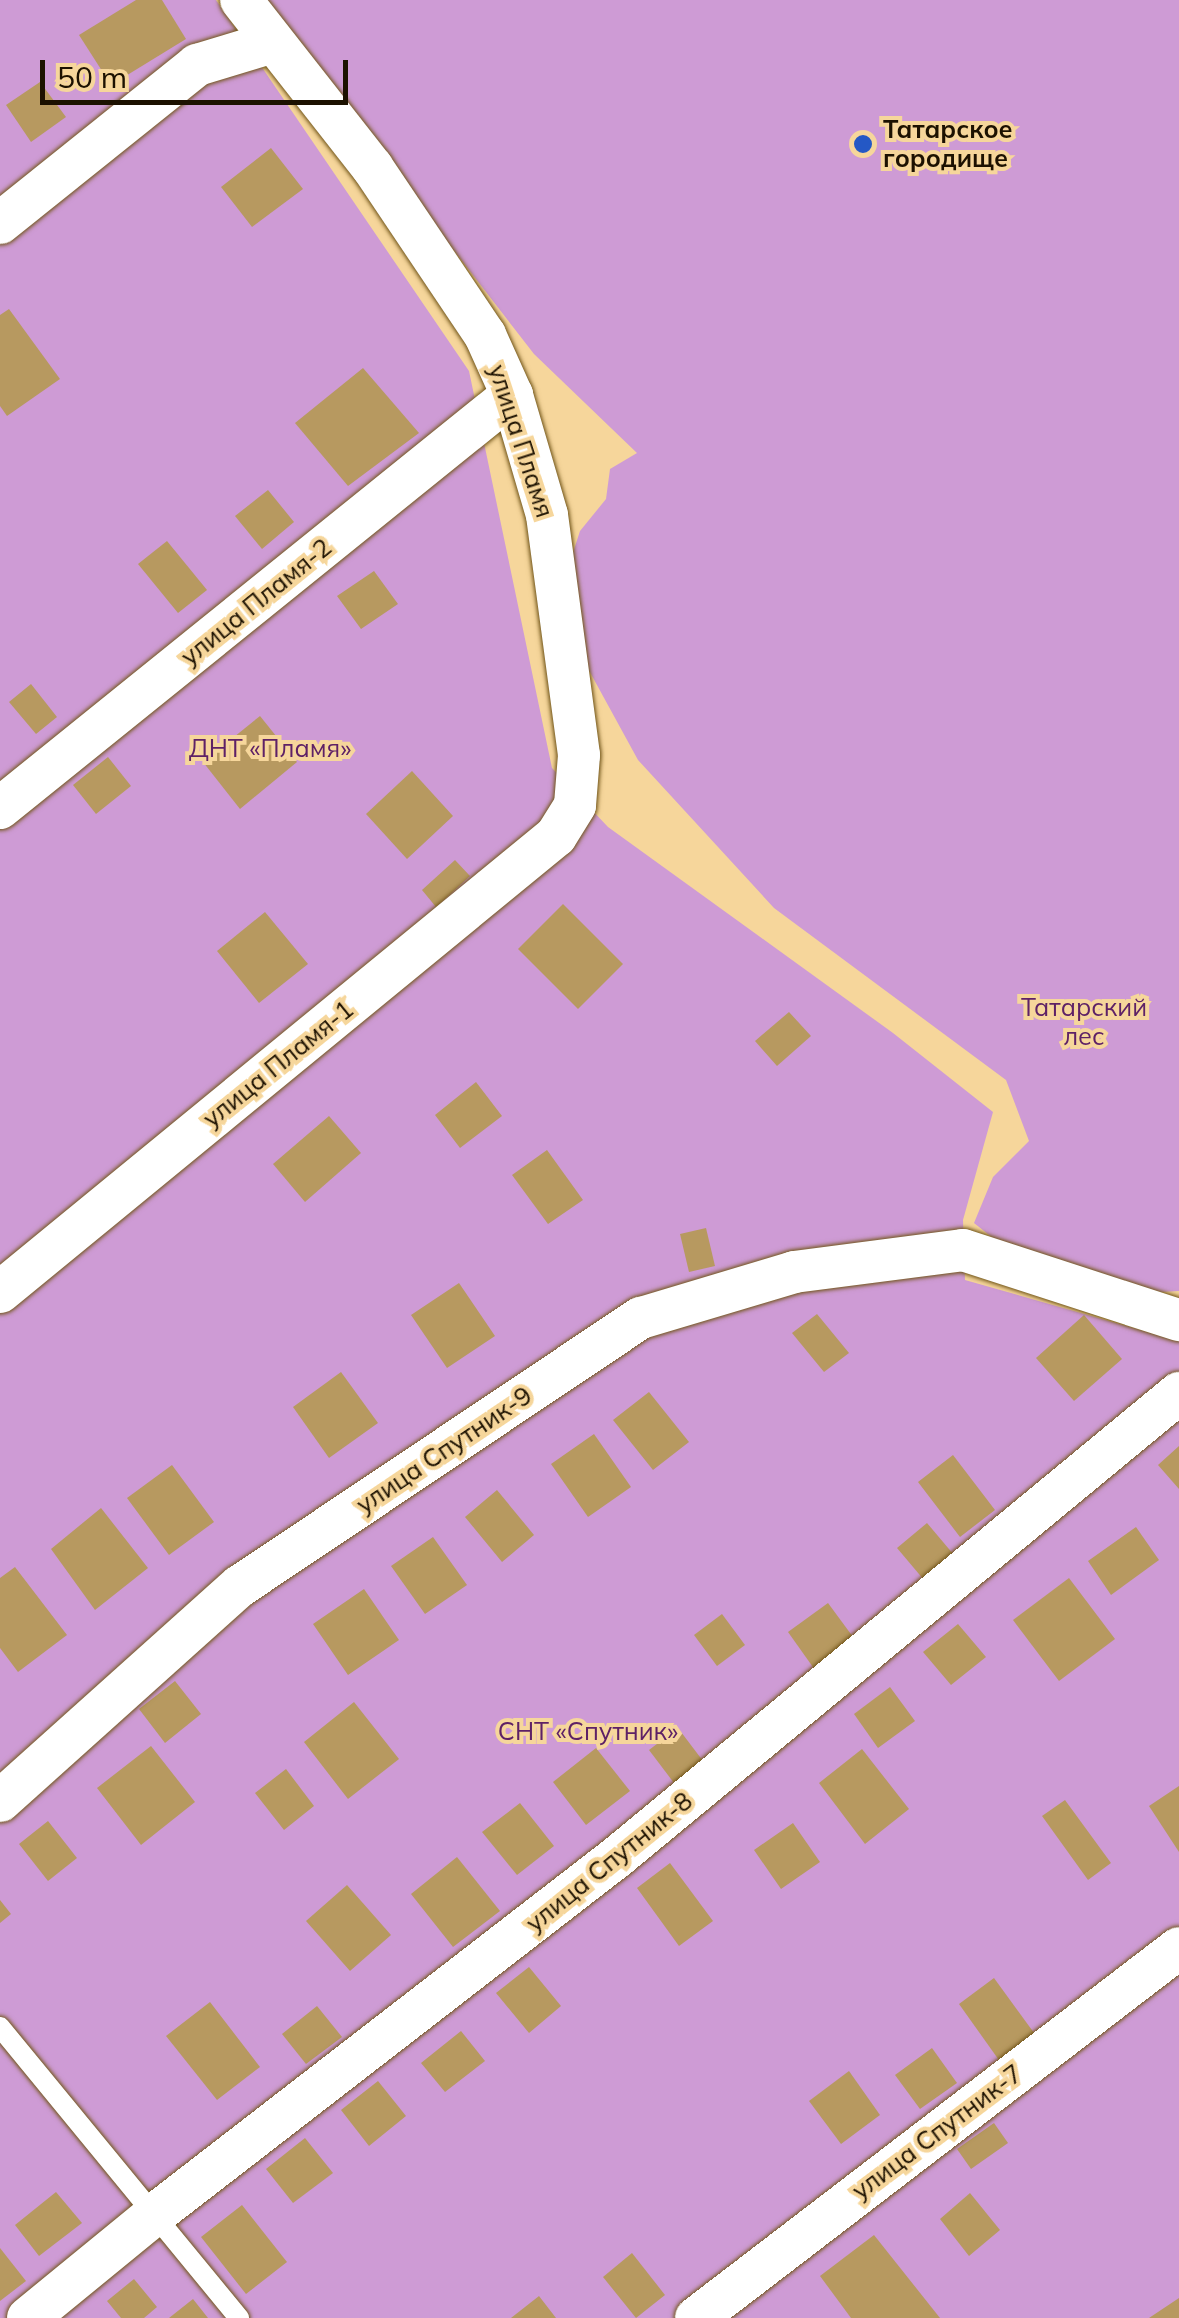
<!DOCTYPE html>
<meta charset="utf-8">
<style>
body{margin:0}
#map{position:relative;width:1179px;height:2318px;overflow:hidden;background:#f6d69b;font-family:Mulish,sans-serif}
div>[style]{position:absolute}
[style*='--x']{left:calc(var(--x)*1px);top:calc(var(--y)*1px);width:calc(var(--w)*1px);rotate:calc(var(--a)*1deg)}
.green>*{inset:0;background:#ce9bd5}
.building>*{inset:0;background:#b79960}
.roads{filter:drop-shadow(0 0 2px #715519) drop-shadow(0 0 2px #715519)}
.lane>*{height:20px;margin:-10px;padding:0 10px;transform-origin:10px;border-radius:10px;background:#fff}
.street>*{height:42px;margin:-21px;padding:0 21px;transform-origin:21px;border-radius:21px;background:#fff}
.dots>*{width:28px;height:28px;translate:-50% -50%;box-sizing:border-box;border:5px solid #f6d69b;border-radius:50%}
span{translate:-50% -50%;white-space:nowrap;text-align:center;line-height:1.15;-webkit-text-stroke:8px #f6d69b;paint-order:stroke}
.poi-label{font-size:25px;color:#1c1100;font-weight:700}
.left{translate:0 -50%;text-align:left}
.street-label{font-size:25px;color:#1c1100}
.park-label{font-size:25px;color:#5e2166}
.scale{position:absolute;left:40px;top:60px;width:308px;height:45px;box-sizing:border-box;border:5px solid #1c1100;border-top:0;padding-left:12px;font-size:30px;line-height:35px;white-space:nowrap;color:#1c1100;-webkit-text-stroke:8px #f6d69b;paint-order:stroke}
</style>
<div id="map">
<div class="green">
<div style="clip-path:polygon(0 0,216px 0,469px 371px,552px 768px,608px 827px,893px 1033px,993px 1112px,963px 1220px,965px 1280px,1179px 1341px,1179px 2318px,0 2318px)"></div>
<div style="clip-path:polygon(260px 0,1179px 0,1179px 1291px,1161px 1292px,1008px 1250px,974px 1223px,993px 1177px,1029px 1141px,1006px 1080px,774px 908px,638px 760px,580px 654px,566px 574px,580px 531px,606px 499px,610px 469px,637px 453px,534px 354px)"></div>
</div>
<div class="building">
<div style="clip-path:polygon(136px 0,162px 0,186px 39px,111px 85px,79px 35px)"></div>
<div style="clip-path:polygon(40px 82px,66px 117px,31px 142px,6px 105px)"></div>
<div style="clip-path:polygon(271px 148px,303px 189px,252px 227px,221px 187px)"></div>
<div style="clip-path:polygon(9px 309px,60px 379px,7px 416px,0 406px,0 315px)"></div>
<div style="clip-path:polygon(363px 368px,419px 433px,348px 486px,295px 423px)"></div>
<div style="clip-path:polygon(268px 490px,294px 522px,262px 549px,235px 516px)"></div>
<div style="clip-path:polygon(167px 541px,207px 590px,178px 613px,138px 564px)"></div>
<div style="clip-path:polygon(374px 571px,398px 604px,361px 629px,337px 596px)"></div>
<div style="clip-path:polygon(31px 684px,57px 717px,36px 734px,9px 702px)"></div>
<div style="clip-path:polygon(260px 716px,297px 762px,240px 809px,203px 762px)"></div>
<div style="clip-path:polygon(108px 757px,131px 786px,96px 814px,73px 785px)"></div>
<div style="clip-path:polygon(412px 771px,453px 816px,407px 859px,366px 814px)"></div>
<div style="clip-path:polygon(455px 860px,470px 876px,436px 907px,422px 890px)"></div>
<div style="clip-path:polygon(563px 904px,623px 964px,578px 1009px,518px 949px)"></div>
<div style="clip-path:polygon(265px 912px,308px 964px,259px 1003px,217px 951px)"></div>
<div style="clip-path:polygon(789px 1012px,811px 1036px,777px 1066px,755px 1041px)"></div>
<div style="clip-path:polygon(476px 1082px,502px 1116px,460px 1148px,435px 1115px)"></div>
<div style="clip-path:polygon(329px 1116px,361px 1153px,305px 1202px,273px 1164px)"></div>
<div style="clip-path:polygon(547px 1150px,583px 1200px,548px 1224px,512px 1175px)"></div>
<div style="clip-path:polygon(706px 1228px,715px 1266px,689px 1272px,680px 1234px)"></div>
<div style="clip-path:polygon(459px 1283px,495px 1336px,447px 1368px,411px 1315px)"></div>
<div style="clip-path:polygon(817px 1314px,849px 1353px,824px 1372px,792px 1333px)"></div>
<div style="clip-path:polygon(1084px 1315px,1122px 1359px,1074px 1401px,1036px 1358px)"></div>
<div style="clip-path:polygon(341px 1372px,378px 1423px,329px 1458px,293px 1407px)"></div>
<div style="clip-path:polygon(649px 1392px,689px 1442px,653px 1470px,613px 1420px)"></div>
<div style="clip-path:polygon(594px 1434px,631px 1487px,588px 1517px,551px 1464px)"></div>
<div style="clip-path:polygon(1179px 1446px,1179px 1489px,1158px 1465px)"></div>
<div style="clip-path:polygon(953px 1455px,995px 1510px,960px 1537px,918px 1482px)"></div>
<div style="clip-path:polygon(172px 1465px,214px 1522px,169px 1555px,127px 1498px)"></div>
<div style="clip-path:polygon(497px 1490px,534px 1535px,502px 1562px,465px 1517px)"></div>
<div style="clip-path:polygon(101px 1508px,148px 1568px,95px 1610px,51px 1549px)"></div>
<div style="clip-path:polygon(927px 1523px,954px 1555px,924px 1580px,897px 1548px)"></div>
<div style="clip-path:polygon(1136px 1527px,1159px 1560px,1111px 1595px,1088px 1561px)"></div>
<div style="clip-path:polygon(433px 1537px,467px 1585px,425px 1614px,391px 1566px)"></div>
<div style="clip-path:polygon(15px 1567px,67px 1635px,18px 1672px,0 1648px,0 1578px)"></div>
<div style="clip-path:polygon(1069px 1578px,1115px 1639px,1059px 1681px,1013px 1620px)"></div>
<div style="clip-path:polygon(364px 1589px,399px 1640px,348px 1675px,313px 1624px)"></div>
<div style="clip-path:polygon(828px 1603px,856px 1641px,815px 1670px,788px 1632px)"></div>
<div style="clip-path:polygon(722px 1614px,745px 1645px,717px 1666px,694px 1635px)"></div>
<div style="clip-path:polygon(958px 1624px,986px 1657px,951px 1685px,923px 1652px)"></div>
<div style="clip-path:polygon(175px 1681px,201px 1714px,165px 1743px,139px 1709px)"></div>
<div style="clip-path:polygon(890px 1687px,915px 1721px,878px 1748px,854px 1714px)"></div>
<div style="clip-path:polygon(354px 1702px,399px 1759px,348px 1799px,304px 1742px)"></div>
<div style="clip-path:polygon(678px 1728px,703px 1761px,674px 1783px,649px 1750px)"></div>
<div style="clip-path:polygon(151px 1746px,195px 1802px,141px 1845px,97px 1788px)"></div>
<div style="clip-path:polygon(596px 1748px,630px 1791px,586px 1825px,553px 1782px)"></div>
<div style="clip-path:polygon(862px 1749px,909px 1809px,865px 1844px,819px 1783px)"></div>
<div style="clip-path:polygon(286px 1769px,314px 1806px,284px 1830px,255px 1793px)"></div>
<div style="clip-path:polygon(1179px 1786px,1179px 1852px,1149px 1806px)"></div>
<div style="clip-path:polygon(1065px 1800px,1111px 1863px,1088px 1880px,1042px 1816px)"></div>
<div style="clip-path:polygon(520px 1803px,554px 1846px,517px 1875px,482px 1832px)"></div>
<div style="clip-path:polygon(48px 1821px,77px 1858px,48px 1881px,19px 1844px)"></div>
<div style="clip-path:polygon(793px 1823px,820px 1862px,781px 1889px,754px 1850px)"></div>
<div style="clip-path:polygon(457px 1857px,500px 1911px,453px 1947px,411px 1894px)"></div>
<div style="clip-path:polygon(670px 1863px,713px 1921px,679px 1946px,637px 1888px)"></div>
<div style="clip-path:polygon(347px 1885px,391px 1935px,350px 1971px,306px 1921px)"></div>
<div style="clip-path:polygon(0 1900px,11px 1914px,0 1923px)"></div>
<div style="clip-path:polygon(529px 1967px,561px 2006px,529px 2033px,496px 1993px)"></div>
<div style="clip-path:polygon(994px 1978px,1037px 2037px,1001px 2063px,959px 2004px)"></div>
<div style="clip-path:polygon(210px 2002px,260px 2067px,217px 2100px,166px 2036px)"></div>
<div style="clip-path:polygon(317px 2006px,342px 2037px,306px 2064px,282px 2034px)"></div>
<div style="clip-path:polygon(461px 2031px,485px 2061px,445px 2092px,421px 2063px)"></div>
<div style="clip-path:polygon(932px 2048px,957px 2083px,920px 2109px,895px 2075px)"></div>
<div style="clip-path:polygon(849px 2071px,880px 2115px,841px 2144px,809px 2101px)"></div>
<div style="clip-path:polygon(378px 2081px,406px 2116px,369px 2146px,341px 2110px)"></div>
<div style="clip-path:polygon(994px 2123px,1008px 2143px,971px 2169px,957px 2149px)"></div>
<div style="clip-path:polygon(305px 2138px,333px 2173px,293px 2203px,266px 2169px)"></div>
<div style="clip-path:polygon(56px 2192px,82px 2223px,39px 2256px,15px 2225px)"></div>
<div style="clip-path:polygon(970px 2193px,1000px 2230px,969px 2256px,940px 2219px)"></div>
<div style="clip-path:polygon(242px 2205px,287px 2262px,246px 2294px,201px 2237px)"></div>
<div style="clip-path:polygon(874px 2235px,940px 2318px,851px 2318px,820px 2276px)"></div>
<div style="clip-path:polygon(0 2248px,26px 2281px,0 2301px)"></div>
<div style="clip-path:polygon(632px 2253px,665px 2295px,636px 2318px,603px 2277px)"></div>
<div style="clip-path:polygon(134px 2279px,157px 2307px,144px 2318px,121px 2318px,107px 2301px)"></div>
<div style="clip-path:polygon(539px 2296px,556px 2318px,511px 2318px)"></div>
<div style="clip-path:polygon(1179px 2298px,1179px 2318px,1149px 2318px)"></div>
<div style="clip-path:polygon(193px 2299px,208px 2318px,169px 2318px)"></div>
</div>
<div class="roads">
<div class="lane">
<div style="--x:0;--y:2027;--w:377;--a:50.6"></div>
</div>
<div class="street">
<div style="--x:0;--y:223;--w:253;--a:-38.7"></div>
<div style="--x:197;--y:65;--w:76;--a:-16.8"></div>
<div style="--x:0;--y:808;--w:658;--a:-38.89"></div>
<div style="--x:0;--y:1292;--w:719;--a:-39.36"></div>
<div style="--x:556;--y:836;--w:36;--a:-58"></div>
<div style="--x:575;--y:805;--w:50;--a:-85.4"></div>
<div style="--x:579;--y:755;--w:242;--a:-97.6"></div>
<div style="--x:547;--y:515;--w:125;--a:-106.3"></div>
<div style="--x:512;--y:395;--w:66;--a:-114.2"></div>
<div style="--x:485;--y:335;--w:202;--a:-123.9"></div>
<div style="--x:372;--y:167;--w:212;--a:-128.1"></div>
<div style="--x:0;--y:1801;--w:322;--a:-41.9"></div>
<div style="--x:240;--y:1586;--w:482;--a:-33.8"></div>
<div style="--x:641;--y:1318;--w:160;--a:-16.7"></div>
<div style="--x:794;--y:1272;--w:170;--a:-7.4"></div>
<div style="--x:963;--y:1250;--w:227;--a:18"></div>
<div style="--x:28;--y:2318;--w:163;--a:-39.3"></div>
<div style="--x:154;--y:2215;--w:585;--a:-37.71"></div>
<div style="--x:617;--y:1857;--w:729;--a:-39.54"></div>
<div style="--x:696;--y:2318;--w:608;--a:-37.45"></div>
</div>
</div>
<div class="dots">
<div style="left:863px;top:144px;background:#2458c5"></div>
</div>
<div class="poi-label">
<span class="left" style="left:883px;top:144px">Татарское<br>городище</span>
</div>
<div class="street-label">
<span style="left:521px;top:441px;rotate:72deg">улица Пламя</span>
<span style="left:256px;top:602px;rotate:-39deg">улица Пламя-2</span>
<span style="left:278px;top:1064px;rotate:-39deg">улица Пламя-1</span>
<span style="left:444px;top:1450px;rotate:-34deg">улица Спутник-9</span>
<span style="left:609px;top:1862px;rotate:-39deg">улица Спутник-8</span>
<span style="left:937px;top:2132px;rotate:-37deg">улица Спутник-7</span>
</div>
<div class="park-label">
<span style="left:270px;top:748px">ДНТ «Пламя»</span>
<span style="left:1084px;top:1022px">Татарский<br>лес</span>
<span style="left:588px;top:1731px">СНТ «Спутник»</span>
</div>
<div class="scale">50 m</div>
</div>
